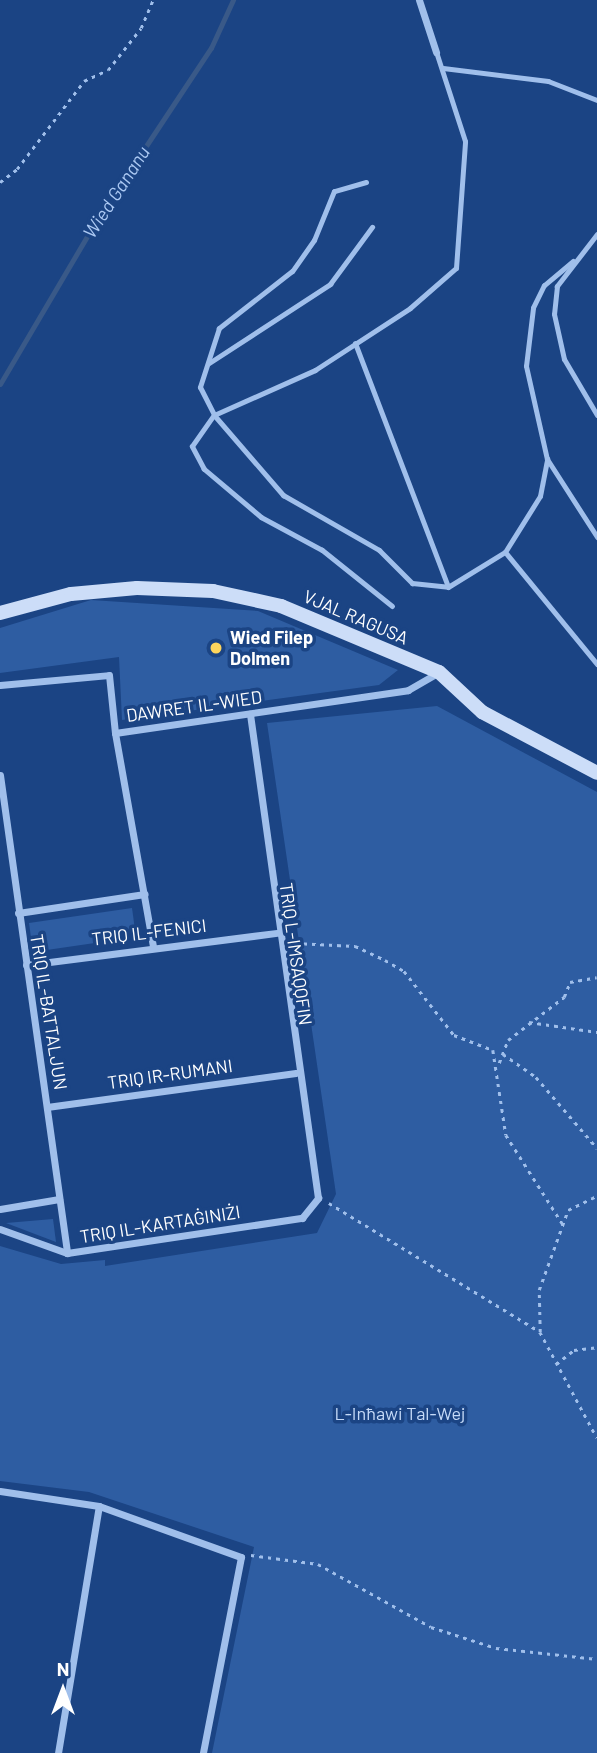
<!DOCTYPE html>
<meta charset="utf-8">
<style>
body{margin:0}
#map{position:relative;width:597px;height:1753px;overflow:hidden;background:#1b4484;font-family:Barlow,sans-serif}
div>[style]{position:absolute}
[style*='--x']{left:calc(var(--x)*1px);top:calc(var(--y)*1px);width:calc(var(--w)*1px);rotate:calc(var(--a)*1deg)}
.green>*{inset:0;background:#2e5da2}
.stream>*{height:5px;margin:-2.5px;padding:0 2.5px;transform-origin:2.5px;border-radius:2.5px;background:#395988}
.path>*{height:2.5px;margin-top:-1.25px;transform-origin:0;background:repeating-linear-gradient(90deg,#a0bfeb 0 3.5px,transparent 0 8.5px)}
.service>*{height:5px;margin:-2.5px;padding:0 2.5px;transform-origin:2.5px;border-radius:2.5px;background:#a0bfeb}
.minor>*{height:7px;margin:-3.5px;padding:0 3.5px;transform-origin:3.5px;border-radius:3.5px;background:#a0bfeb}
.secondary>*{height:14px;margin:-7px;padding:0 7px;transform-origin:7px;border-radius:7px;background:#ccddf8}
.dots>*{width:19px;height:19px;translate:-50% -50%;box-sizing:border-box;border:4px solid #1b4484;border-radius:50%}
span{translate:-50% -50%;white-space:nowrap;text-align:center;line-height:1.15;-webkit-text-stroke:7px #1b4484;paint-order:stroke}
.street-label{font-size:18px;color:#fff}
.poi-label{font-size:18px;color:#fff;font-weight:700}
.left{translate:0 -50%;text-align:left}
.park-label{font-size:18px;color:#c5daf8}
.water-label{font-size:19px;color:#acc9f3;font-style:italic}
.north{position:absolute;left:28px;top:1655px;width:70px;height:70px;-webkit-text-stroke:5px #1b4484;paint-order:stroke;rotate:0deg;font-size:19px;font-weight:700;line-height:28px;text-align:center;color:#fff}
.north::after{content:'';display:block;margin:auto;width:24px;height:32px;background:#fff;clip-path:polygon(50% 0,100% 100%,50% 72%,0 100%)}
</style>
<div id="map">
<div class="green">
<div style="clip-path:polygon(91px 600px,258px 611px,398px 670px,379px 685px,122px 720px,119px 657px,0 673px,0 628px)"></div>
<div style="clip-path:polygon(437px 706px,597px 792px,597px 1753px,212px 1753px,254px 1547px,89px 1492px,0 1481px,0 1246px,61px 1264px,105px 1260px,105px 1266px,317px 1233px,336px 1194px,267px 723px)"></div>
<div style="clip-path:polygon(132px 908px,136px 937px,33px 952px,29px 923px)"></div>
<div style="clip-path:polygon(53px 1219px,56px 1242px,6px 1223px)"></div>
</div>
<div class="stream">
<div style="--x:0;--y:384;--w:187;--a:-59.5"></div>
<div style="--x:95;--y:223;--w:210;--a:-56.5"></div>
<div style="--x:211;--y:48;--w:53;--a:-65.4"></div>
</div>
<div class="path">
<div style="--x:0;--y:182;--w:21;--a:-37"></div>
<div style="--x:17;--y:169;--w:111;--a:-52.7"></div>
<div style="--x:84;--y:81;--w:26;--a:-25"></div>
<div style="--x:108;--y:70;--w:53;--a:-51.8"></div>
<div style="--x:141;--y:28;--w:30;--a:-67"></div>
<div style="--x:295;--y:943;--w:60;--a:2.9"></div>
<div style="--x:355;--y:946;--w:33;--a:25"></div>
<div style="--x:385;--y:960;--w:22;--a:30"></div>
<div style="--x:404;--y:971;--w:81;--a:52"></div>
<div style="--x:454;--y:1035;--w:42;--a:21"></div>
<div style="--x:493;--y:1050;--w:86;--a:81.3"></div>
<div style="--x:506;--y:1135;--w:108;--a:57.5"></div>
<div style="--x:529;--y:1022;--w:69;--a:8.4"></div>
<div style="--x:503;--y:1054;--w:40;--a:34.9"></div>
<div style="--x:536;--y:1077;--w:94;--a:49.3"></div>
<div style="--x:499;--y:1063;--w:25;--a:-69"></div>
<div style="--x:508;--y:1040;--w:71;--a:-37.5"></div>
<div style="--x:564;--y:997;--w:16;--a:-68"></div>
<div style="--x:570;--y:982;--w:27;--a:-10"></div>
<div style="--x:329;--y:1203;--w:247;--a:31.4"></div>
<div style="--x:540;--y:1332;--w:120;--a:61.7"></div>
<div style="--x:540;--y:1332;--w:42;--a:-91.4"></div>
<div style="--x:539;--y:1290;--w:85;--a:-70.1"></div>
<div style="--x:568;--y:1210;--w:32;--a:-26"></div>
<div style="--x:556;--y:1364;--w:23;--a:-38"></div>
<div style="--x:574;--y:1350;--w:23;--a:-7"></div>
<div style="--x:251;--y:1555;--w:68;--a:7.7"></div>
<div style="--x:318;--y:1564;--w:129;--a:29.1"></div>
<div style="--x:431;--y:1627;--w:68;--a:17.9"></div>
<div style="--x:496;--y:1648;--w:102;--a:6.2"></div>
</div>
<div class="service">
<div style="--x:443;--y:68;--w:106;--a:7.1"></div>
<div style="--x:548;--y:81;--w:53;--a:21.2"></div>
<div style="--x:366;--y:182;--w:33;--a:164"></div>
<div style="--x:334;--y:191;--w:53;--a:112.2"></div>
<div style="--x:314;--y:240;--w:38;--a:125"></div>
<div style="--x:292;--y:271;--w:93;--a:142"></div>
<div style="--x:219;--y:328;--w:62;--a:107.9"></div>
<div style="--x:200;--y:387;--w:31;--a:63"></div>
<div style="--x:214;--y:415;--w:111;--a:-24"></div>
<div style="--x:315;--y:370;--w:113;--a:-33.1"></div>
<div style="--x:410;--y:308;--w:61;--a:-41"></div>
<div style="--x:456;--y:268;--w:127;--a:-85.9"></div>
<div style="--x:465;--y:141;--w:94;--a:-108"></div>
<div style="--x:597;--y:234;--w:66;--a:127.6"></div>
<div style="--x:557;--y:286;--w:28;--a:96"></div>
<div style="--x:554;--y:314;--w:46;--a:77.5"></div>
<div style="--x:564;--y:359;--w:65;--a:59.5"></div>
<div style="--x:573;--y:261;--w:38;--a:140"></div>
<div style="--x:544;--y:285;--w:25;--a:116"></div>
<div style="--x:533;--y:308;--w:58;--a:96.9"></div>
<div style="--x:526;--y:366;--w:95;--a:77.3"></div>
<div style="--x:547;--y:459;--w:93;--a:57.3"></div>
<div style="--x:355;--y:343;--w:261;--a:69.1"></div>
<div style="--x:209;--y:363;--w:145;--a:-33.1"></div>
<div style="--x:330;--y:284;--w:71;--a:-53.6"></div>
<div style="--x:505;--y:552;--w:145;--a:50.6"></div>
<div style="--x:392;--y:606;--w:90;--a:-141.3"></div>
<div style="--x:322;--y:550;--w:69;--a:-151.6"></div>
<div style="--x:261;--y:517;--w:75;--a:-139.9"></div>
<div style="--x:204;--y:469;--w:26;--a:-118"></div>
<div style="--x:192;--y:446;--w:38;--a:-55"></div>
<div style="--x:214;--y:415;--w:106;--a:49.2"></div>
<div style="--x:283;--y:495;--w:111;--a:29.8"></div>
<div style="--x:379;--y:550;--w:47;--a:45"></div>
<div style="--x:412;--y:583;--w:36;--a:6"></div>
<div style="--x:448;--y:587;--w:67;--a:-31.6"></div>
<div style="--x:505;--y:552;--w:66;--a:-58"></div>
<div style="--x:540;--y:496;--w:38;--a:-79"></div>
</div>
<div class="minor">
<div style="--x:419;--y:0;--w:55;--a:71.9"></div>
<div style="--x:0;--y:685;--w:109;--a:-5.2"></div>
<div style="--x:109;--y:675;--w:58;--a:84.1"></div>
<div style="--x:115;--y:733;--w:296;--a:-8.3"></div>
<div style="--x:408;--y:690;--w:36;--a:-30"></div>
<div style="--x:115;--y:733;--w:217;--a:79.9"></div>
<div style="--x:0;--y:775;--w:483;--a:82"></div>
<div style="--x:18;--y:913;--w:128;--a:-8.5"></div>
<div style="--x:26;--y:965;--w:253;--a:-7.3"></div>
<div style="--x:47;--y:1107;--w:251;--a:-7.8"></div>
<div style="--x:0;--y:1209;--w:60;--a:-9.6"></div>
<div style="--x:0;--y:1229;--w:71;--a:19.7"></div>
<div style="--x:67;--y:1253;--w:238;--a:-8.5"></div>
<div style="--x:302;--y:1218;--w:26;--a:-51"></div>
<div style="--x:318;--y:1198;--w:489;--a:-98"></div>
<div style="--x:0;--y:1491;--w:100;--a:8.6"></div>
<div style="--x:99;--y:1506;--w:151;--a:19.8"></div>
<div style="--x:241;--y:1557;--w:200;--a:101"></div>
<div style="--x:58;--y:1753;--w:250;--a:-80.6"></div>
</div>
<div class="secondary">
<div style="--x:0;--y:613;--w:73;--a:-15"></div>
<div style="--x:71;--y:594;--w:66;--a:-5.2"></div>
<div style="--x:137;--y:588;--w:76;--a:2.3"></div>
<div style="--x:213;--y:591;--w:70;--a:12.4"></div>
<div style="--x:281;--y:606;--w:171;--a:22.7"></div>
<div style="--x:439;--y:672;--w:59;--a:42.9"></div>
<div style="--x:482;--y:712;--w:130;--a:27.9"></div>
</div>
<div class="dots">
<div style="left:216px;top:648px;background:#fdd55d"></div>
</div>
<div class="street-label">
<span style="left:356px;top:617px;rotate:23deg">VJAL RAGUSA</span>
<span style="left:194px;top:706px;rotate:-8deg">DAWRET IL-WIED</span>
<span style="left:149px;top:932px;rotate:-7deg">TRIQ IL-FENICI</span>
<span style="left:296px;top:954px;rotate:82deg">TRIQ L-IMSAQQFIN</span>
<span style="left:49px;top:1012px;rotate:81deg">TRIQ IL-BATTALJUN</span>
<span style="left:170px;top:1074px;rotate:-8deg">TRIQ IR-RUMANI</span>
<span style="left:160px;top:1224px;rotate:-9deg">TRIQ IL-KARTAĠINIŻI</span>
</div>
<div class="poi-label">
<span class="left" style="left:230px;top:648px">Wied Filep<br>Dolmen</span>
</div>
<div class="park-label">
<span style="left:400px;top:1413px">L-Inħawi Tal-Wej</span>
</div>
<div class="water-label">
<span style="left:116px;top:192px;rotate:-57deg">Wied Gananu</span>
</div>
<div class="north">N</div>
</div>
